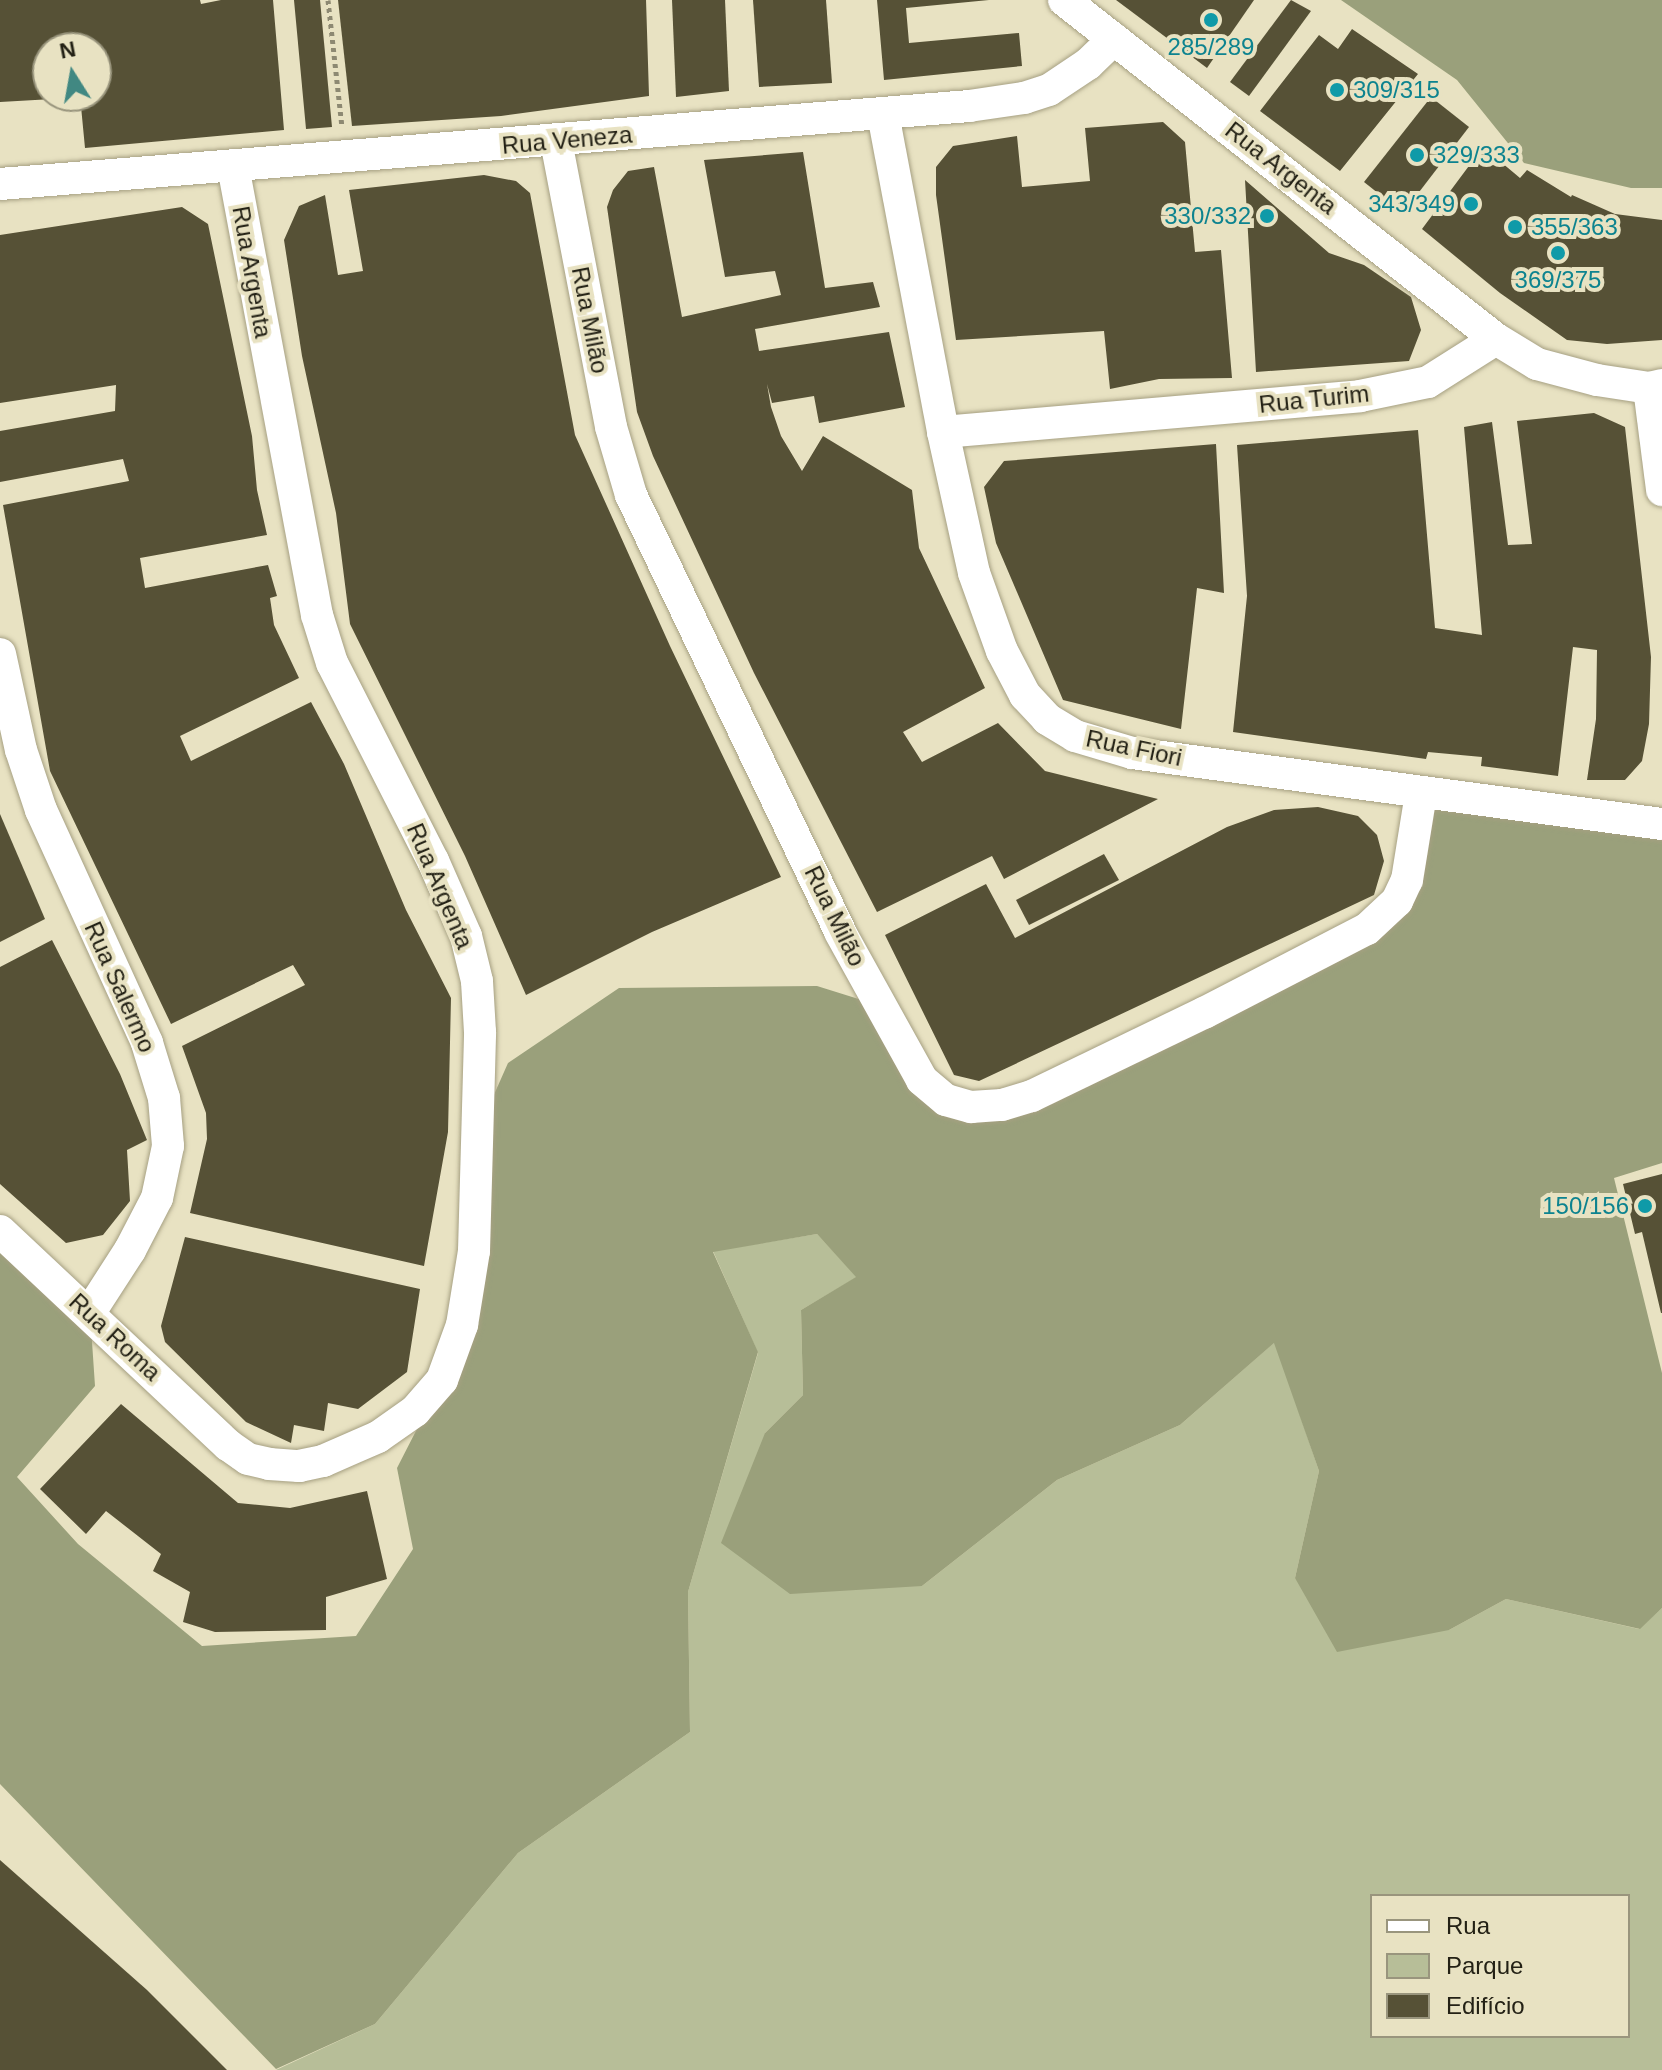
<!DOCTYPE html>
<meta charset="utf-8">
<style>
body{margin:0}
#map{position:relative;width:1662px;height:2070px;overflow:hidden;background:#e8e2c2;font-family:Arial,sans-serif}
div>[style]{position:absolute}
[style*='--x']{left:calc(var(--x)*1px);top:calc(var(--y)*1px);width:calc(var(--w)*1px);rotate:calc(var(--a)*1deg)}
.green>*{inset:0;background:#b7be98}
.forest>*{inset:0;background:#9aa07b}
.building>*{inset:0;background:#565136}
.path>*{height:5px;margin-top:-2.5px;transform-origin:0;background:repeating-linear-gradient(90deg,#8d8972 0 4px,transparent 0 8px)}
.roads{filter:drop-shadow(0 0 2px #a6a082) drop-shadow(0 0 2px #a6a082)}
.street>*{height:32px;margin:-16px;padding:0 16px;transform-origin:16px;border-radius:16px;background:#fff}
.dots>*{width:22px;height:22px;translate:-50% -50%;box-sizing:border-box;border:4px solid #e8e2c2;border-radius:50%}
span{translate:-50% -50%;white-space:nowrap;text-align:center;line-height:1.15;-webkit-text-stroke:8px #e8e2c2;paint-order:stroke}
.culture-label{font-size:24px;color:#0d838f}
.left{translate:0 -50%;text-align:left}
.right{translate:-100% -50%;text-align:right}
.street-label{font-size:24px;color:#232115}
.legend{position:absolute;left:1370px;top:1894px;width:260px;height:144px;box-sizing:border-box;background:#e8e2c2;border:2px solid #99957d;margin:0;padding:10px 14px;list-style:none;font-size:24px;color:#232115}
.legend li{display:flex;align-items:center;gap:16px;height:40px}
.legend b{width:40px;border:2px solid #99957d}
.north{position:absolute;left:32px;top:32px;width:80px;height:80px;box-sizing:border-box;background:#e8e2c2;border:2px solid #99957d;border-radius:50%;rotate:349deg;font-size:22px;font-weight:700;line-height:32px;text-align:center;color:#232115}
.north::after{content:'';display:block;margin:auto;width:28px;height:36px;background:#418882;clip-path:polygon(50% 0,100% 100%,50% 72%,0 100%)}
</style>
<div id="map">
<div class="green">
<div style="clip-path:polygon(evenodd,817px 1234px,857px 1277px,801px 1310px,803px 1395px,765px 1433px,922px 1586px,1057px 1480px,1180px 1425px,1275px 1342px,1319px 1471px,1295px 1578px,1449px 1630px,1506px 1599px,1639px 1629px,1662px 1608px,1662px 2070px,276px 2070px,375px 2024px,518px 1853px,690px 1732px,688px 1592px,758px 1353px,713px 1251px,817px 1234px,1372px 1896px,1628px 1896px,1628px 2036px,1372px 2036px,1372px 1896px)"></div>
</div>
<div class="forest">
<div style="clip-path:polygon(1341px 0,1662px 0,1662px 188px,1631px 188px,1524px 163px,1457px 80px)"></div>
<div style="clip-path:polygon(1421px 794px,1662px 824px,1662px 1163px,1614px 1178px,1662px 1373px,1662px 1608px,1640px 1629px,1506px 1599px,1449px 1630px,1337px 1652px,1295px 1578px,1319px 1471px,1274px 1343px,1180px 1425px,1057px 1480px,922px 1586px,790px 1594px,721px 1543px,765px 1433px,803px 1395px,801px 1310px,856px 1277px,817px 1234px,713px 1252px,758px 1352px,688px 1592px,690px 1732px,518px 1853px,375px 2024px,276px 2069px,0 1784px,0 1227px,90px 1312px,95px 1386px,17px 1477px,78px 1544px,202px 1646px,356px 1636px,413px 1549px,397px 1468px,442px 1380px,477px 1133px,508px 1063px,619px 988px,817px 986px,881px 1006px,946px 1100px,972px 1107px,1367px 929px,1412px 855px)"></div>
</div>
<div class="building">
<div style="clip-path:polygon(0 0,200px 0,201px 4px,221px 0,273px 0,284px 130px,85px 148px,80px 96px,96px 96px,96px 48px,48px 48px,48px 96px,70px 98px,0 102px)"></div>
<div style="clip-path:polygon(294px 0,320px 0,332px 127px,306px 129px)"></div>
<div style="clip-path:polygon(338px 0,646px 0,649px 96px,501px 116px,352px 126px)"></div>
<div style="clip-path:polygon(672px 0,725px 0,729px 91px,676px 97px)"></div>
<div style="clip-path:polygon(753px 0,826px 0,832px 83px,759px 87px)"></div>
<div style="clip-path:polygon(877px 0,989px 0,906px 8px,909px 43px,1019px 33px,1022px 66px,884px 80px)"></div>
<div style="clip-path:polygon(1116px 0,1254px 0,1207px 68px)"></div>
<div style="clip-path:polygon(1291px 0,1311px 11px,1249px 96px,1230px 82px)"></div>
<div style="clip-path:polygon(1352px 29px,1418px 74px,1340px 171px,1260px 111px,1319px 35px,1338px 49px)"></div>
<div style="clip-path:polygon(1431px 97px,1469px 127px,1403px 213px,1364px 182px)"></div>
<div style="clip-path:polygon(1163px 122px,1185px 142px,1195px 252px,1221px 250px,1232px 378px,1159px 379px,1110px 389px,1104px 331px,956px 340px,936px 195px,936px 167px,953px 146px,1017px 136px,1022px 187px,1090px 181px,1085px 128px)"></div>
<div style="clip-path:polygon(1483px 147px,1520px 178px,1527px 170px,1571px 197px,1572px 195px,1615px 214px,1662px 220px,1662px 340px,1607px 344px,1567px 340px,1500px 293px,1422px 229px)"></div>
<div style="clip-path:polygon(803px 152px,825px 288px,873px 282px,880px 307px,755px 329px,759px 351px,889px 332px,905px 407px,819px 423px,814px 396px,772px 403px,767px 384px,771px 407px,781px 436px,802px 471px,823px 436px,912px 490px,919px 548px,985px 688px,903px 732px,922px 762px,998px 723px,1045px 771px,1158px 799px,1004px 879px,992px 856px,877px 912px,754px 673px,653px 456px,637px 412px,607px 207px,613px 190px,628px 171px,654px 167px,682px 317px,781px 295px,775px 271px,725px 277px,704px 160px)"></div>
<div style="clip-path:polygon(484px 175px,516px 181px,530px 193px,575px 435px,670px 646px,781px 877px,652px 932px,526px 995px,465px 856px,350px 624px,336px 513px,302px 356px,284px 240px,299px 206px,325px 195px,338px 275px,363px 271px,349px 190px)"></div>
<div style="clip-path:polygon(1245px 180px,1329px 253px,1364px 265px,1411px 297px,1421px 330px,1409px 361px,1256px 372px)"></div>
<div style="clip-path:polygon(182px 207px,208px 224px,252px 436px,257px 490px,267px 535px,140px 558px,145px 588px,268px 565px,277px 596px,270px 598px,274px 625px,299px 678px,180px 736px,191px 761px,311px 702px,344px 764px,406px 910px,451px 998px,448px 1132px,424px 1266px,190px 1213px,207px 1139px,206px 1113px,182px 1046px,305px 985px,293px 965px,171px 1024px,50px 771px,3px 505px,129px 481px,123px 459px,0 482px,0 431px,115px 411px,116px 385px,0 403px,0 235px)"></div>
<div style="clip-path:polygon(1594px 413px,1625px 427px,1651px 657px,1649px 724px,1642px 761px,1625px 780px,1587px 780px,1596px 719px,1597px 650px,1573px 647px,1558px 776px,1481px 766px,1482px 757px,1428px 752px,1426px 759px,1233px 732px,1247px 596px,1237px 445px,1418px 430px,1435px 628px,1482px 635px,1464px 427px,1492px 422px,1508px 545px,1532px 544px,1517px 421px)"></div>
<div style="clip-path:polygon(1216px 444px,1224px 593px,1197px 588px,1181px 729px,1063px 700px,996px 543px,984px 487px,1004px 461px)"></div>
<div style="clip-path:polygon(1318px 807px,1358px 816px,1377px 835px,1384px 861px,1374px 895px,979px 1081px,954px 1075px,885px 935px,986px 884px,1015px 938px,1227px 827px,1274px 810px)"></div>
<div style="clip-path:polygon(0 814px,45px 919px,0 942px)"></div>
<div style="clip-path:polygon(1104px 854px,1119px 880px,1029px 925px,1016px 900px)"></div>
<div style="clip-path:polygon(52px 940px,120px 1074px,147px 1140px,127px 1150px,130px 1201px,103px 1235px,66px 1243px,0 1184px,0 967px)"></div>
<div style="clip-path:polygon(1662px 1174px,1662px 1313px,1661px 1313px,1642px 1232px,1635px 1234px,1623px 1184px)"></div>
<div style="clip-path:polygon(185px 1237px,420px 1289px,407px 1372px,358px 1409px,328px 1403px,324px 1431px,294px 1425px,291px 1443px,246px 1422px,165px 1342px,161px 1326px)"></div>
<div style="clip-path:polygon(121px 1404px,238px 1503px,290px 1508px,367px 1491px,387px 1579px,326px 1597px,326px 1630px,215px 1632px,183px 1622px,190px 1592px,153px 1571px,161px 1554px,106px 1511px,86px 1534px,40px 1489px)"></div>
<div style="clip-path:polygon(0 1860px,147px 1990px,227px 2070px,0 2070px)"></div>
</div>
<div class="path">
<div style="--x:328;--y:0;--w:127;--a:83.7"></div>
</div>
<div class="roads">
<div class="street">
<div style="--x:1064;--y:0;--w:549;--a:38.12"></div>
<div style="--x:883;--y:114;--w:324;--a:79.3"></div>
<div style="--x:943;--y:432;--w:144;--a:77.6"></div>
<div style="--x:974;--y:573;--w:83;--a:70.3"></div>
<div style="--x:1002;--y:651;--w:50;--a:62.4"></div>
<div style="--x:1025;--y:695;--w:33;--a:47"></div>
<div style="--x:1047;--y:719;--w:33;--a:31"></div>
<div style="--x:1075;--y:736;--w:59;--a:16.6"></div>
<div style="--x:1132;--y:753;--w:535;--a:7.63"></div>
<div style="--x:556;--y:141;--w:291;--a:79.1"></div>
<div style="--x:611;--y:427;--w:71;--a:73.6"></div>
<div style="--x:631;--y:495;--w:484;--a:64.4"></div>
<div style="--x:840;--y:932;--w:169;--a:61"></div>
<div style="--x:922;--y:1080;--w:31;--a:40"></div>
<div style="--x:946;--y:1100;--w:26;--a:16"></div>
<div style="--x:971;--y:1107;--w:31;--a:-4"></div>
<div style="--x:1002;--y:1105;--w:31;--a:-17"></div>
<div style="--x:1032;--y:1096;--w:191;--a:-25.8"></div>
<div style="--x:1204;--y:1013;--w:183;--a:-27.3"></div>
<div style="--x:1367;--y:929;--w:41;--a:-43"></div>
<div style="--x:1397;--y:901;--w:23;--a:-65"></div>
<div style="--x:1407;--y:880;--w:87;--a:-80.8"></div>
<div style="--x:0;--y:184;--w:972;--a:-4.6"></div>
<div style="--x:969;--y:106;--w:56;--a:-8.3"></div>
<div style="--x:1024;--y:98;--w:26;--a:-18"></div>
<div style="--x:1049;--y:90;--w:47;--a:-33.7"></div>
<div style="--x:1088;--y:64;--w:36;--a:-44"></div>
<div style="--x:1649;--y:388;--w:103;--a:82.7"></div>
<div style="--x:943;--y:432;--w:419;--a:-4.9"></div>
<div style="--x:1360;--y:396;--w:69;--a:-11.6"></div>
<div style="--x:1428;--y:382;--w:80;--a:-32.3"></div>
<div style="--x:1496;--y:339;--w:48;--a:31.4"></div>
<div style="--x:1537;--y:364;--w:62;--a:14.9"></div>
<div style="--x:1597;--y:380;--w:53;--a:8.7"></div>
<div style="--x:1649;--y:388;--w:13;--a:-13"></div>
<div style="--x:0;--y:654;--w:98;--a:77.7"></div>
<div style="--x:21;--y:750;--w:63;--a:71.6"></div>
<div style="--x:41;--y:810;--w:256;--a:65.5"></div>
<div style="--x:147;--y:1043;--w:58;--a:72.8"></div>
<div style="--x:164;--y:1098;--w:48;--a:85.2"></div>
<div style="--x:168;--y:1146;--w:53;--a:101.9"></div>
<div style="--x:157;--y:1198;--w:59;--a:117.4"></div>
<div style="--x:130;--y:1250;--w:74;--a:122.8"></div>
<div style="--x:0;--y:1231;--w:313;--a:43.2"></div>
<div style="--x:228;--y:1445;--w:24;--a:35"></div>
<div style="--x:248;--y:1459;--w:22;--a:13"></div>
<div style="--x:269;--y:1464;--w:30;--a:4"></div>
<div style="--x:299;--y:1466;--w:25;--a:-12"></div>
<div style="--x:323;--y:1461;--w:60;--a:-23.6"></div>
<div style="--x:378;--y:1437;--w:45;--a:-35.1"></div>
<div style="--x:415;--y:1411;--w:41;--a:-48.9"></div>
<div style="--x:442;--y:1380;--w:59;--a:-70"></div>
<div style="--x:462;--y:1325;--w:75;--a:-80.8"></div>
<div style="--x:474;--y:1251;--w:219;--a:-88.4"></div>
<div style="--x:480;--y:1032;--w:51;--a:-93.4"></div>
<div style="--x:477;--y:981;--w:46;--a:-103.7"></div>
<div style="--x:466;--y:936;--w:82;--a:-113.7"></div>
<div style="--x:433;--y:861;--w:222;--a:-117"></div>
<div style="--x:332;--y:663;--w:50;--a:-107.4"></div>
<div style="--x:317;--y:615;--w:455;--a:-100.6"></div>
</div>
</div>
<div class="dots">
<div style="left:1211px;top:20px;background:#0f9aa8"></div>
<div style="left:1337px;top:90px;background:#0f9aa8"></div>
<div style="left:1417px;top:155px;background:#0f9aa8"></div>
<div style="left:1471px;top:204px;background:#0f9aa8"></div>
<div style="left:1267px;top:216px;background:#0f9aa8"></div>
<div style="left:1515px;top:227px;background:#0f9aa8"></div>
<div style="left:1558px;top:253px;background:#0f9aa8"></div>
<div style="left:1645px;top:1206px;background:#0f9aa8"></div>
</div>
<div class="culture-label">
<span style="left:1211px;top:47px">285/289</span>
<span class="left" style="left:1353px;top:90px">309/315</span>
<span class="left" style="left:1433px;top:155px">329/333</span>
<span class="right" style="left:1455px;top:204px">343/349</span>
<span class="right" style="left:1251px;top:216px">330/332</span>
<span class="left" style="left:1531px;top:227px">355/363</span>
<span style="left:1558px;top:280px">369/375</span>
<span class="right" style="left:1629px;top:1206px">150/156</span>
</div>
<div class="street-label">
<span style="left:567px;top:140px;rotate:-5deg">Rua Veneza</span>
<span style="left:1281px;top:168px;rotate:38deg">Rua Argenta</span>
<span style="left:252px;top:272px;rotate:80deg">Rua Argenta</span>
<span style="left:590px;top:320px;rotate:79deg">Rua Milão</span>
<span style="left:1314px;top:399px;rotate:-6deg">Rua Turim</span>
<span style="left:1134px;top:748px;rotate:12deg">Rua Fiori</span>
<span style="left:440px;top:886px;rotate:67deg">Rua Argenta</span>
<span style="left:835px;top:916px;rotate:64deg">Rua Milão</span>
<span style="left:120px;top:987px;rotate:66deg">Rua Salermo</span>
<span style="left:115px;top:1337px;rotate:43deg">Rua Roma</span>
</div>
<ul class="legend">
<li><b style="height:10px;background:#fff"></b>Rua</li>
<li><b style="height:22px;background:#b7be98"></b>Parque</li>
<li><b style="height:22px;background:#565136"></b>Edifício</li>
</ul>
<div class="north">N</div>
</div>
